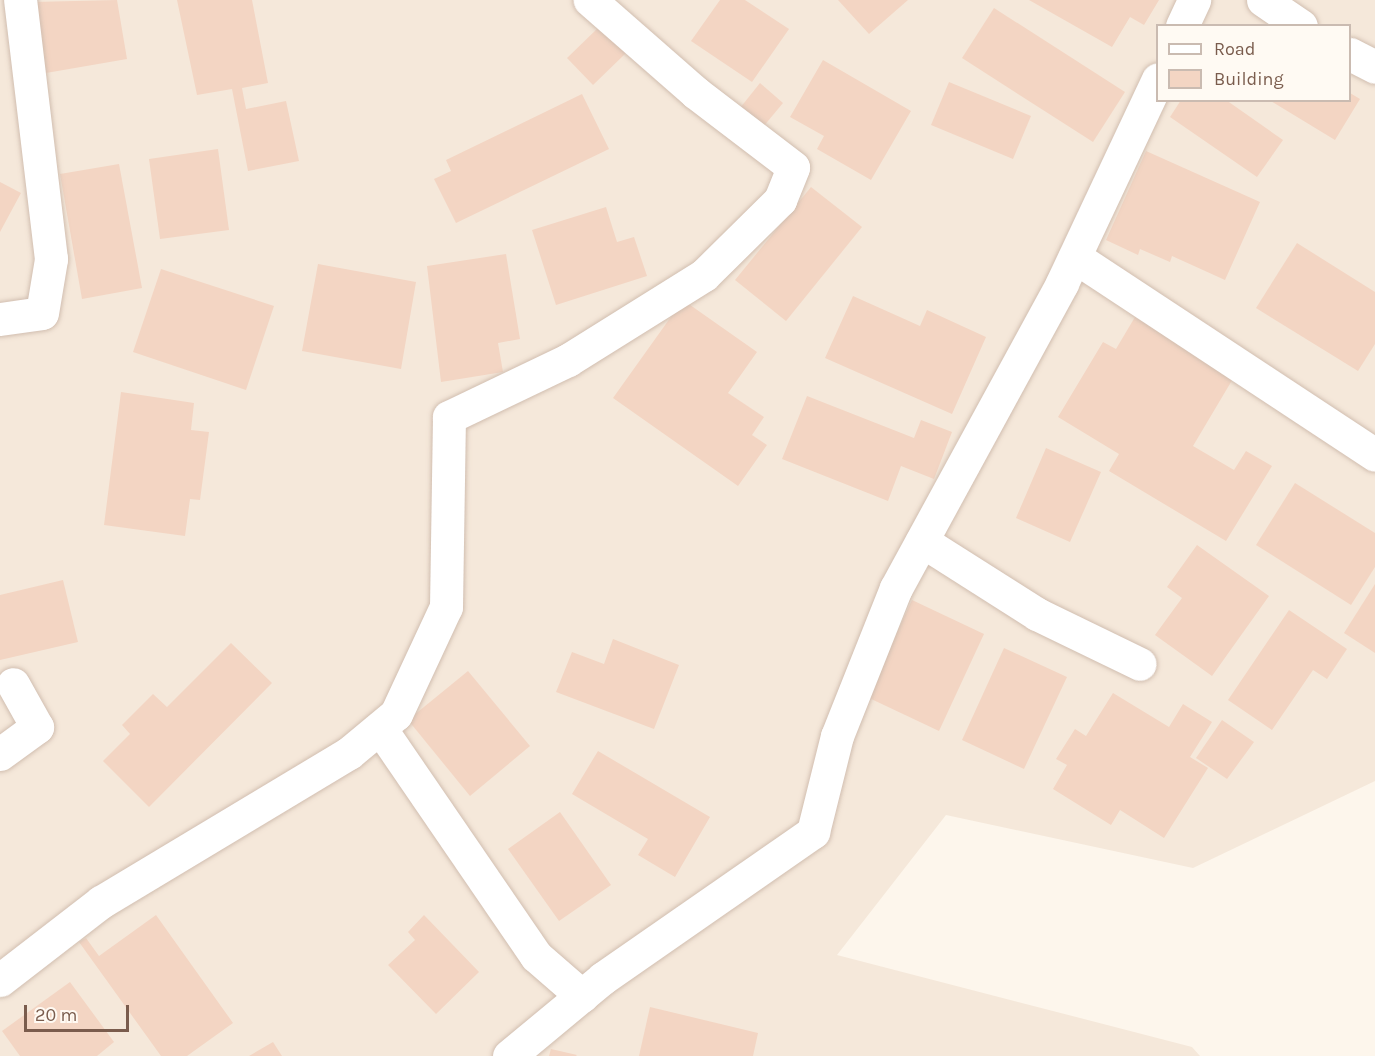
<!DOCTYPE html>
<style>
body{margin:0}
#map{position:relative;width:1375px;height:1056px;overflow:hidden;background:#fdf6ec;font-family:Karla,sans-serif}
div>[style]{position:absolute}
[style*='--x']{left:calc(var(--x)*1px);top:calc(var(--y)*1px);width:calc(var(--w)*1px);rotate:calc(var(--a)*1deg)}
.residential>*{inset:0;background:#f5e8da}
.building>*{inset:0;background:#f3d5c3}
.roads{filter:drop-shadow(0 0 2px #d1beb0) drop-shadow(0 0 2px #d1beb0)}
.minor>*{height:33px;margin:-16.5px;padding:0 16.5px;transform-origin:16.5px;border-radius:16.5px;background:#fff}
span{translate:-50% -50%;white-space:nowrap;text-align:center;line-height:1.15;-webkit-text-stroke:5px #fffaf3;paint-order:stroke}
.legend{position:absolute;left:1156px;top:24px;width:195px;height:78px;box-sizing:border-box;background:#fffaf3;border:2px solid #cabbb1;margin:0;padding:8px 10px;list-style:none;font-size:18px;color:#7a5c4d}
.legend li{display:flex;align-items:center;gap:12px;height:30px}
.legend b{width:30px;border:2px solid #cabbb1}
.scale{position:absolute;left:24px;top:1005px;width:105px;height:27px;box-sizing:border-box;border:3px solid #7a5c4d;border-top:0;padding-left:8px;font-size:18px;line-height:21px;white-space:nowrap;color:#7a5c4d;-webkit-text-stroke:4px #fffaf3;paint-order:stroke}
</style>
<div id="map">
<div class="residential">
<div style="clip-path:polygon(evenodd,0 0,1375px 0,1375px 781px,1193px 868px,946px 815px,837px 955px,1192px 1047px,1200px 1056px,0 1056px,0 0,1158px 26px,1350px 26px,1350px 100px,1158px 100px,1158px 26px)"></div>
</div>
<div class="building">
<div style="clip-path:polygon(117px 0,127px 59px,46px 73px,33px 2px)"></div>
<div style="clip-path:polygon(177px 0,252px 0,268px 83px,242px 88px,246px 109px,286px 101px,299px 161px,248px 171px,232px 89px,197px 95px)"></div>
<div style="clip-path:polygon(720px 0,745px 0,789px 29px,752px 82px,691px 41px)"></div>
<div style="clip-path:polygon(838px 0,908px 0,869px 34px)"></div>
<div style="clip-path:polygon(1029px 0,1159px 0,1144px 25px,1130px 17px,1112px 47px)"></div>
<div style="clip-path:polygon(994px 8px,1125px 92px,1093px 142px,962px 58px)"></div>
<div style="clip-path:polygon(600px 26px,626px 53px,593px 85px,567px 58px)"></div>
<div style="clip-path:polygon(823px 60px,911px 111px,871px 180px,817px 149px,824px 136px,790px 117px)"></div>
<div style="clip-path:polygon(949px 82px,1031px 116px,1013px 159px,931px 125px)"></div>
<div style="clip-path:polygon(760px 83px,783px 103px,763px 127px,740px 108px)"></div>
<div style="clip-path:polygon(1350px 93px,1360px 99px,1335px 140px,1269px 100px,1350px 100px)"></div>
<div style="clip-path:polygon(582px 94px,609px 149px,456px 223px,434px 179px,451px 171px,446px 160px)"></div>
<div style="clip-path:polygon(1181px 100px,1226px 100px,1283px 140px,1257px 177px,1170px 117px)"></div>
<div style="clip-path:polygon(218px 149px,229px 230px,160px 239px,149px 159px)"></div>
<div style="clip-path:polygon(1146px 151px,1260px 202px,1225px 280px,1172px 256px,1170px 262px,1140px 249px,1138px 255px,1106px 240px)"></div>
<div style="clip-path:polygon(119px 164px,142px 288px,82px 299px,60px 174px)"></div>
<div style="clip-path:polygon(0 182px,21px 193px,0 232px)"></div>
<div style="clip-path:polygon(811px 187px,862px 227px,786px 321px,735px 280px)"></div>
<div style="clip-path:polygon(606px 207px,617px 242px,634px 237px,647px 276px,556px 305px,532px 230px)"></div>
<div style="clip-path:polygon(1297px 243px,1375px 292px,1375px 344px,1358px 371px,1256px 308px)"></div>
<div style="clip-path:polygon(506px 254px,520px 339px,498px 343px,503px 372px,441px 382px,427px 266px)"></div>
<div style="clip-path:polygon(318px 264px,416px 282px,401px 369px,302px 351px)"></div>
<div style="clip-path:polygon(161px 269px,274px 306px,246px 390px,133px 352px)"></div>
<div style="clip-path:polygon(853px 296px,920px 326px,927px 310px,986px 337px,952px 414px,825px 358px)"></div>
<div style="clip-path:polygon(683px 300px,757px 352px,728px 393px,764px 417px,752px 435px,767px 445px,738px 486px,613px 398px)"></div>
<div style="clip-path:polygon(1135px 317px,1234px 377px,1193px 446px,1234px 470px,1246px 451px,1272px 466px,1226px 541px,1109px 471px,1119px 454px,1058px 417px,1103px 342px,1116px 349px)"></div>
<div style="clip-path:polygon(121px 392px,194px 403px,191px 430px,209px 432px,200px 500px,190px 499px,185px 536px,104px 525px)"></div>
<div style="clip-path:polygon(807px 396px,914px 438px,921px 420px,952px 432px,934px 479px,901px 466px,888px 501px,782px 459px)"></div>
<div style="clip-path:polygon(1046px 448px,1101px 472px,1070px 542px,1016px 518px)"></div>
<div style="clip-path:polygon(1295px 483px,1375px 533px,1375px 567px,1351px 605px,1256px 545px)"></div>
<div style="clip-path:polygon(1197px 545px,1269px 596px,1212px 676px,1155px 635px,1182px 598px,1167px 587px)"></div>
<div style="clip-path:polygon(63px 580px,78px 642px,0 660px,0 595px)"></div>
<div style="clip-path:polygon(1375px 584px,1375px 653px,1344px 633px)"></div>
<div style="clip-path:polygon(912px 600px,984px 634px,939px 731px,867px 697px)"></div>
<div style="clip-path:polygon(1289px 610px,1347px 649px,1327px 679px,1313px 670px,1272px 730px,1228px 700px)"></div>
<div style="clip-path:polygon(613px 639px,679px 665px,654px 729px,556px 692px,572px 652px,604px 664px)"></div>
<div style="clip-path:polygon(231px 643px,272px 683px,149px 807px,103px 761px,130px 734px,122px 725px,153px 694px,167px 707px)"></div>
<div style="clip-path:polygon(1004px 648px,1067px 677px,1024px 769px,962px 740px)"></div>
<div style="clip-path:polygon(468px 671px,530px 746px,470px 796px,408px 720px)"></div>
<div style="clip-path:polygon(1113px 693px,1169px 727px,1183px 704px,1212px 722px,1190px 757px,1208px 768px,1164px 838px,1120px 810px,1111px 825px,1053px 789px,1067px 765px,1056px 759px,1075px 729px,1086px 736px)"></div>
<div style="clip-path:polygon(1222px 720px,1254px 742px,1227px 779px,1196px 758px)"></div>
<div style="clip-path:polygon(598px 751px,710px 817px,675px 877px,638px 855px,648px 839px,572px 794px)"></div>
<div style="clip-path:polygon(560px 812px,611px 885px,559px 921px,508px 849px)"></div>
<div style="clip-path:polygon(156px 915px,233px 1023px,187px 1056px,161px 1056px,79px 942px,86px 938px,99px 956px)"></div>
<div style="clip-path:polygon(424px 915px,479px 972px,436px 1014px,388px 965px,415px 940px,408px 932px)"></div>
<div style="clip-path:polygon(70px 982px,114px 1042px,97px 1056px,20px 1056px,2px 1031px)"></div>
<div style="clip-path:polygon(650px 1007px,758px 1033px,753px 1056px,639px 1056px)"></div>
<div style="clip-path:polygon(273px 1042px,282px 1056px,249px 1056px)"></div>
<div style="clip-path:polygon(551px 1049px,577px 1055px,576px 1056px,549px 1056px)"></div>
</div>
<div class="roads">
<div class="minor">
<div style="--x:1263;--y:0;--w:46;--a:34.4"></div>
<div style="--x:1182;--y:26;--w:29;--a:-65"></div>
<div style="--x:1350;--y:54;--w:28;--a:27"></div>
<div style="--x:1075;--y:257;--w:359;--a:33.4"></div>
<div style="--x:0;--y:319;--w:42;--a:-8.1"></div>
<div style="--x:42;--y:313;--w:55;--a:-80.5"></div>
<div style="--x:51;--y:259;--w:261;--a:-96.8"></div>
<div style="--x:922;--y:541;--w:136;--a:32.4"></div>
<div style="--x:1037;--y:614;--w:114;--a:25.9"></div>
<div style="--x:380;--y:728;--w:276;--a:55.6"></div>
<div style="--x:536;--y:956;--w:61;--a:41"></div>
<div style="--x:0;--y:754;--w:46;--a:-36.1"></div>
<div style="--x:37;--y:727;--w:49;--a:-119.2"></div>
<div style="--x:0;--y:980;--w:128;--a:-37.7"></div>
<div style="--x:101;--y:902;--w:289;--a:-31"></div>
<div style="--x:349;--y:753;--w:61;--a:-39.7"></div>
<div style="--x:396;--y:714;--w:118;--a:-65"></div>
<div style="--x:446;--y:607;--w:190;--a:-89.1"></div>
<div style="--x:449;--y:417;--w:132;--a:-25.6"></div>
<div style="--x:568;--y:360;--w:160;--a:-32"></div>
<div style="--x:704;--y:275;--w:107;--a:-44.6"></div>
<div style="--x:780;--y:200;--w:35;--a:-68"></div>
<div style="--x:793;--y:167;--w:123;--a:-142.6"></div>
<div style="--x:695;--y:92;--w:140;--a:-138.8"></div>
<div style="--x:509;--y:1056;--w:122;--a:-39.7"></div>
<div style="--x:603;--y:978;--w:256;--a:-34.8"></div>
<div style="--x:813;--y:832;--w:99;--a:-76"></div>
<div style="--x:837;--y:736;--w:159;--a:-68.3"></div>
<div style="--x:896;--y:588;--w:347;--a:-61.4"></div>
<div style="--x:1062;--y:283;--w:225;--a:-64.8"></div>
</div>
</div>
<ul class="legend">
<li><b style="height:8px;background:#fff"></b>Road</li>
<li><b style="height:16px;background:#f3d5c3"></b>Building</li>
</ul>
<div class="scale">20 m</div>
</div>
